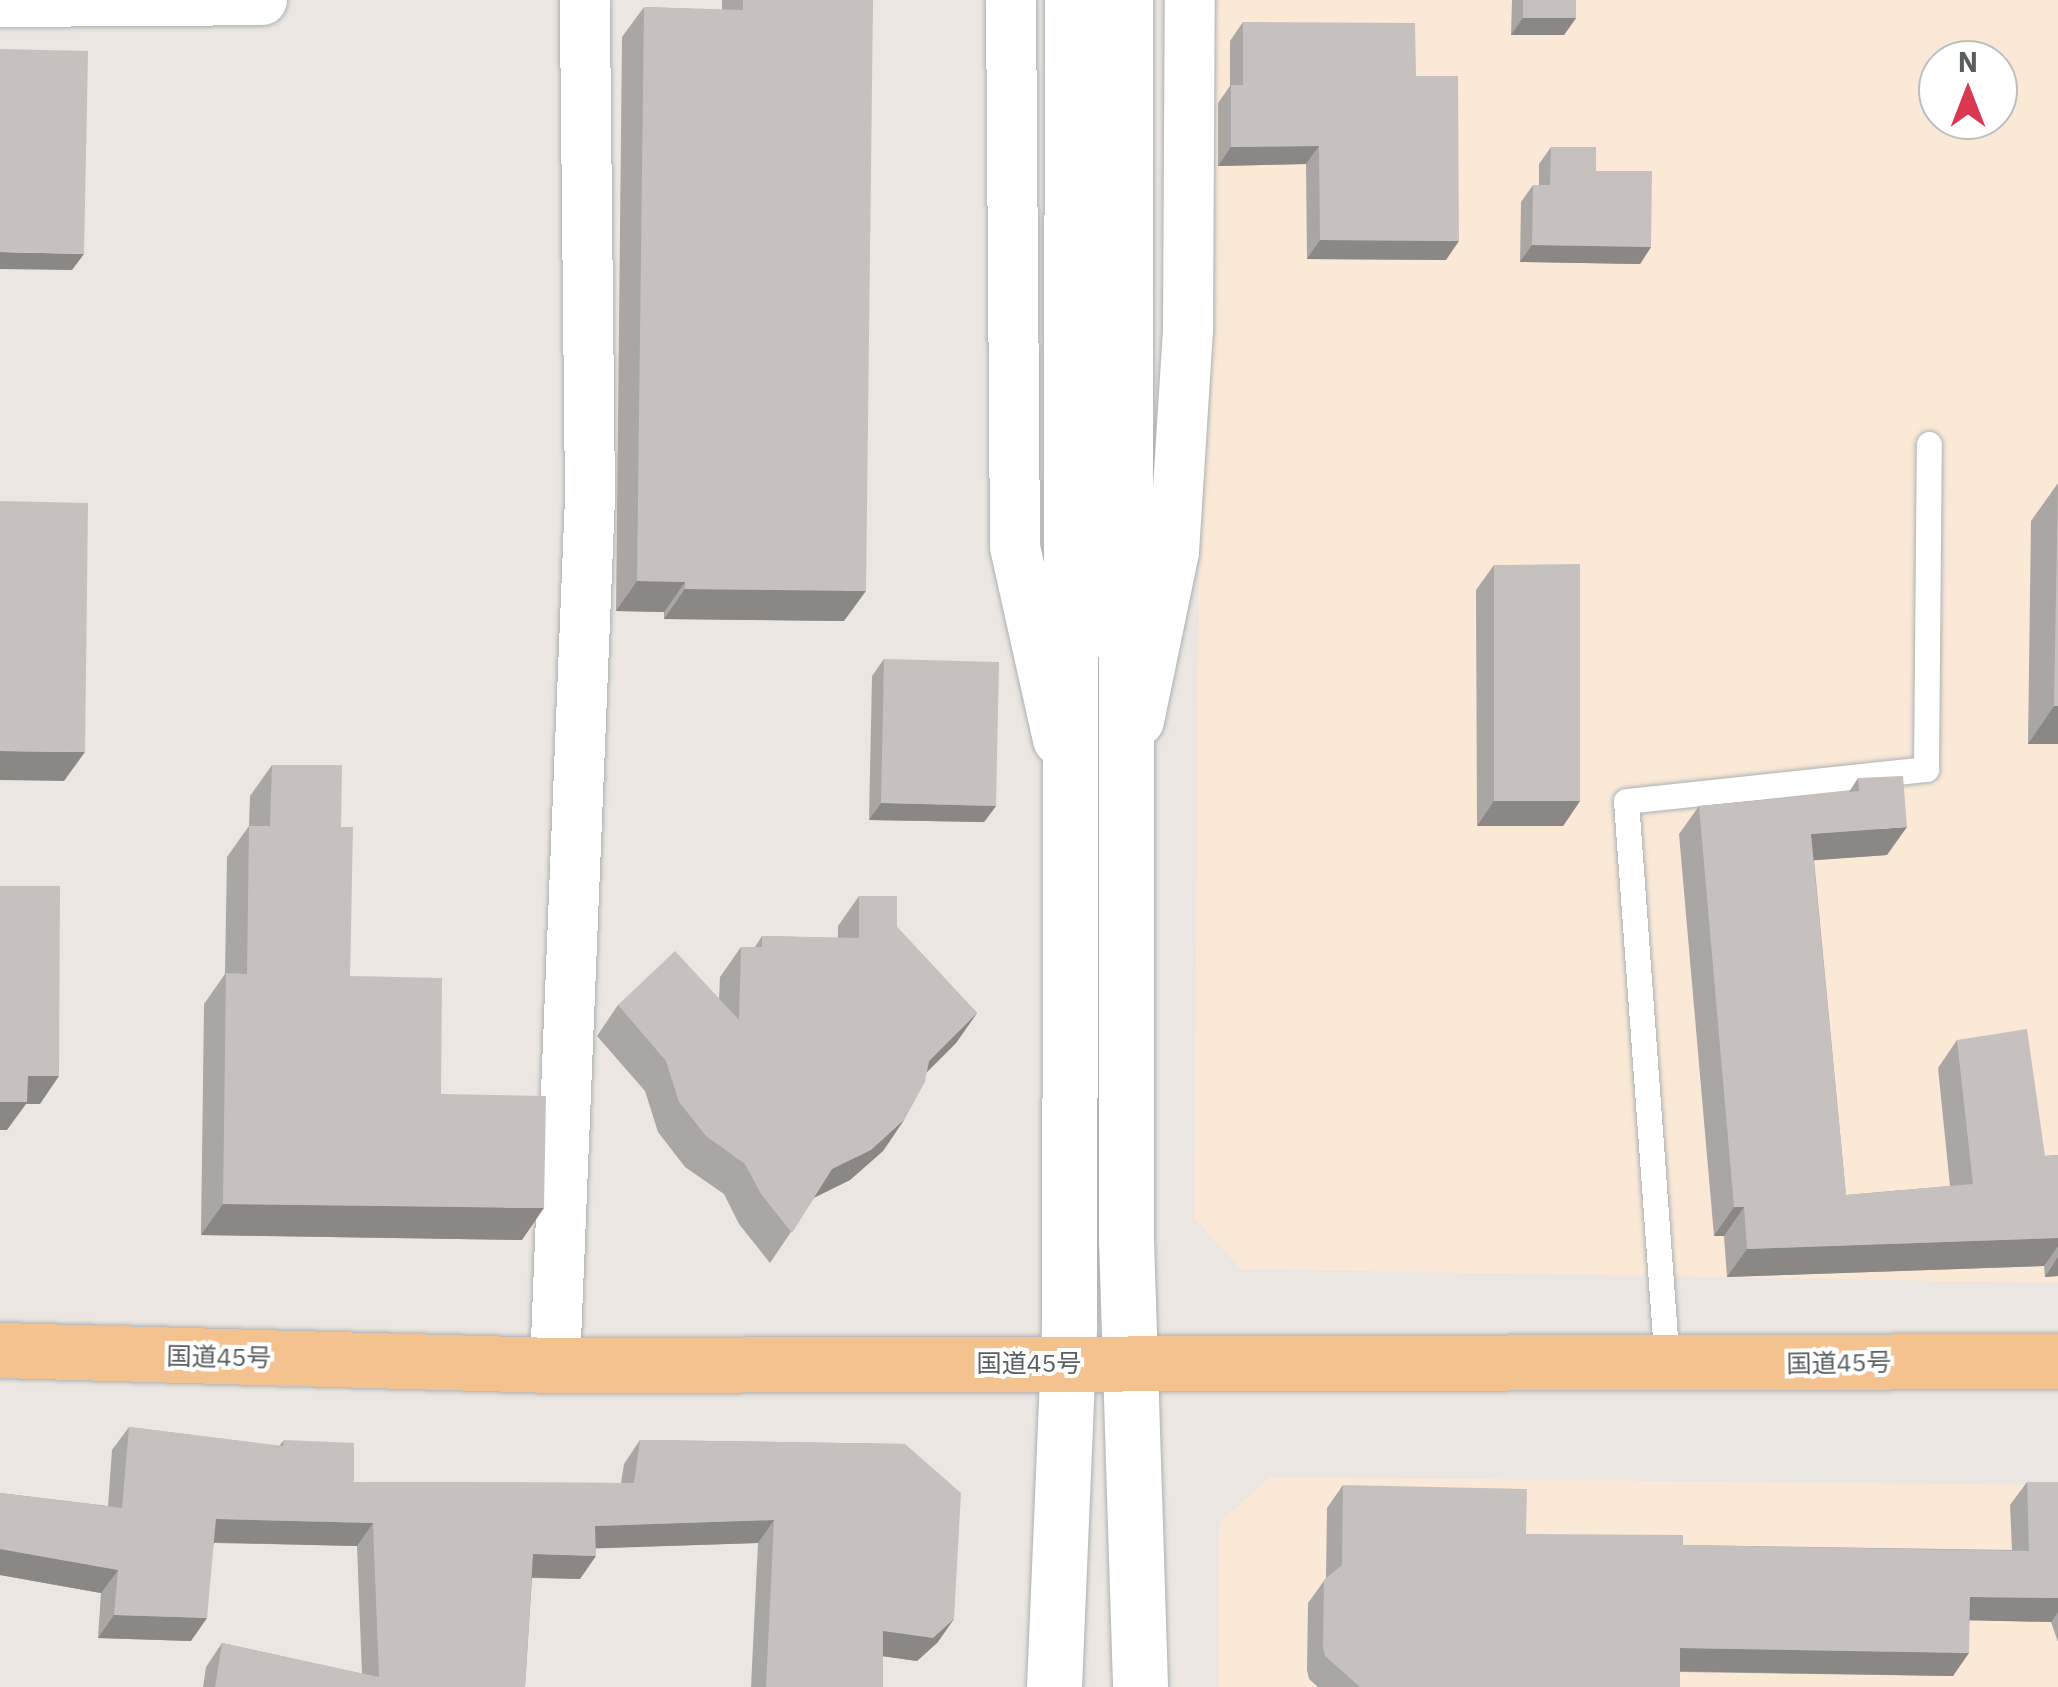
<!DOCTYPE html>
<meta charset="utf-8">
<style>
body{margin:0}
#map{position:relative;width:2058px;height:1687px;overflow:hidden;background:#ebe6e1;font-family:"IBM Plex Sans","Noto Sans JP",sans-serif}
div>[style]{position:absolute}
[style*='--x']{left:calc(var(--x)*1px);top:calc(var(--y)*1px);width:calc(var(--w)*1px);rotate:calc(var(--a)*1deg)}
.commercial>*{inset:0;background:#fae9d6}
.roads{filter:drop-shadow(0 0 2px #acb0b2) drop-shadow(0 0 2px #acb0b2)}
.lane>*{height:25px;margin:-12.5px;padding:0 12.5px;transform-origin:12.5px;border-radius:12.5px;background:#fff}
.street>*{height:50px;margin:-25px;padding:0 25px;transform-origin:25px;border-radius:25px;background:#fff}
.secondary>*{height:55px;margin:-27.5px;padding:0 27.5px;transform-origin:27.5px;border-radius:27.5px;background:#fff}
.highway>*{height:55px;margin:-27.5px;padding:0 27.5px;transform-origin:27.5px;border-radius:27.5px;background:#f3c28f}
.wall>*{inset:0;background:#aaa6a3}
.shaded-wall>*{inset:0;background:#8b8785}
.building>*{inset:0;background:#c6c1be}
span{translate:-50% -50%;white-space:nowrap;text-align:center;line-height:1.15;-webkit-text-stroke:8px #fff;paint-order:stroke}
.street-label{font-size:25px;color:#595e60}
.north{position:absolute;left:1918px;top:40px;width:100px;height:100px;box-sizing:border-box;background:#fff;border:2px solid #bdbfbf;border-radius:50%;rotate:0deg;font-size:28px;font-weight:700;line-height:40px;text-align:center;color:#595e60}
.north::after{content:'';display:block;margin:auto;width:35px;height:45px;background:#da3852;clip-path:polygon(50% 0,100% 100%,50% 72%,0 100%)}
</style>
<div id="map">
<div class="commercial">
<div style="clip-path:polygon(evenodd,1203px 0,2058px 0,2058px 1283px,1241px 1269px,1194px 1218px,1203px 0,1938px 60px,1998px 60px,1998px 120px,1938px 120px,1938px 60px)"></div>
<div style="clip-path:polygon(1270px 1477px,2058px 1485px,2058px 1687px,1218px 1687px,1219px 1523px)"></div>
</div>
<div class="roads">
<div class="lane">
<div style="--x:1667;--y:1365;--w:565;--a:-94.16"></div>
<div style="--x:1626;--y:801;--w:302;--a:-6.1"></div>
<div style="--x:1926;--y:769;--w:325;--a:-89.5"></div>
</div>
<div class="street">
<div style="--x:1011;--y:0;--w:547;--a:89.58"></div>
<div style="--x:1015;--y:547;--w:198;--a:77.4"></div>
<div style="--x:0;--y:2;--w:262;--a:-0.4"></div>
<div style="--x:1139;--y:721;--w:173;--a:-78.3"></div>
<div style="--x:1174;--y:552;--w:222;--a:-86.4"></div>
<div style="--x:1188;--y:330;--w:330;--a:-89.7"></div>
<div style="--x:555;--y:1365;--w:869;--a:-87.69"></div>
<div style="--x:590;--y:497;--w:497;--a:-90.6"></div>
</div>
<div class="secondary">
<div style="--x:1125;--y:0;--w:1239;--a:89.95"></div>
<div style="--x:1126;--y:1239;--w:448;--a:88.2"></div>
<div style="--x:1054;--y:1687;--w:363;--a:-87.6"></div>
<div style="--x:1069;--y:1324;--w:1324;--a:-89.87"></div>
</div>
<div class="highway">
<div style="--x:0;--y:1350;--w:555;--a:1.55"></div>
<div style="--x:555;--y:1365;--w:1503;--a:-0.15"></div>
</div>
</div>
<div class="wall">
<div style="clip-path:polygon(722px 0,873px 0,844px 621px,664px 619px,664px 612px,616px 611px,622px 37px,644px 7px,722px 10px)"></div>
<div style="clip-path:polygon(1512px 0,1576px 0,1576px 18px,1564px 35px,1511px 35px)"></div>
<div style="clip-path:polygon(1243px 22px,1416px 76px,1446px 260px,1307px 259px,1306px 164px,1218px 166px,1218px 103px,1230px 86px,1230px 41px)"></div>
<div style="clip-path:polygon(1551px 147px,1596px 171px,1651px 247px,1640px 264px,1520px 262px,1521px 202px,1533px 185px,1539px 185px,1539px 164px)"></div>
<div style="clip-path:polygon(2058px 483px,2058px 744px,2028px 744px,2031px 521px)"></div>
<div style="clip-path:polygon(1494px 565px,1580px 801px,1563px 826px,1477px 826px,1476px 590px)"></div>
<div style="clip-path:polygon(884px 659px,996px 806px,984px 822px,869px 820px,872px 676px)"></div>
<div style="clip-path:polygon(272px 765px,341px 827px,350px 976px,441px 1094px,522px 1240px,201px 1235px,204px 1004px,225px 974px,227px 857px,249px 826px,250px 796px)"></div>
<div style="clip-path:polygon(1858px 778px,1887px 855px,1814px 860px,1846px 1195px,1950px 1186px,1938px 1068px,1957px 1040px,2045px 1156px,2058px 1155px,2058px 1276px,2045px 1277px,2044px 1266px,1727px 1277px,1724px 1236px,1714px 1236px,1679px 834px,1699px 806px,1849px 792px)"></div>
<div style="clip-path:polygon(859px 896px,897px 927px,977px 1013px,956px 1043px,927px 1072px,904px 1120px,883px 1151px,850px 1180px,814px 1198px,770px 1263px,739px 1224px,724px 1194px,685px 1167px,658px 1132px,645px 1091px,597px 1036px,618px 1005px,719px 999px,720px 977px,741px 947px,755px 947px,762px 936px,838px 938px,838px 926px)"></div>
<div style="clip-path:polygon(129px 1427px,279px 1446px,284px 1440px,354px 1482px,621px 1483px,624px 1464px,640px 1440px,905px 1444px,938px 1642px,917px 1661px,883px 1656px,883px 1687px,751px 1687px,758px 1543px,596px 1548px,580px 1579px,532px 1578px,525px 1687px,203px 1687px,206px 1667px,222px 1643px,362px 1674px,357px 1546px,214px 1543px,191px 1641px,98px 1638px,101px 1593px,0 1575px,0 1493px,108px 1506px,112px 1450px)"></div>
<div style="clip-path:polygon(2027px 1482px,2058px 1482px,2058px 1642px,2051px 1622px,1970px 1620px,1953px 1676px,1680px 1672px,1680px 1687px,1318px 1687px,1309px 1679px,1307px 1670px,1308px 1603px,1326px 1578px,1327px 1508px,1343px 1485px,1526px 1534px,1683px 1545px,2012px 1550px,2010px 1505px)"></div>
</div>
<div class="shaded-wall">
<div style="clip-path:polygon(1523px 18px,1576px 18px,1564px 35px,1511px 35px)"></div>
<div style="clip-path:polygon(1319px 146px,1306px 164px,1218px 166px,1231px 147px)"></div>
<div style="clip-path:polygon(1320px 240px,1459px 241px,1446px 260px,1307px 259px)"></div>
<div style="clip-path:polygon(1532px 245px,1651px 247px,1640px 264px,1520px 262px)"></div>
<div style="clip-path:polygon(0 252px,84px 254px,72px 270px,0 269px)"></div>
<div style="clip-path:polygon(637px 581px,685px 582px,664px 612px,616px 611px)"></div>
<div style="clip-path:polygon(685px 589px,866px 591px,844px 621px,664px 619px)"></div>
<div style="clip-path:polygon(2054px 706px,2058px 706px,2058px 744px,2028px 744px)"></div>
<div style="clip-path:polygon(0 751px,85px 752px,64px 781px,0 780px)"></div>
<div style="clip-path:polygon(1494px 801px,1580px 801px,1563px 826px,1477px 826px)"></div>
<div style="clip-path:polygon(881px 803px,996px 806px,984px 822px,869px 820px)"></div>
<div style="clip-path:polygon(1907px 827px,1887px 855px,1791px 862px,1811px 834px)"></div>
<div style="clip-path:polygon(977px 1013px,956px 1043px,908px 1091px,929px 1061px)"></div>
<div style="clip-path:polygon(28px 1076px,59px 1076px,40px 1104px,26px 1104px,7px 1130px,0 1130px,0 1102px)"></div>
<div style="clip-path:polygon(904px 1120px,883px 1151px,850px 1180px,811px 1199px,832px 1169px)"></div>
<div style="clip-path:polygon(223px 1204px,544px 1208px,522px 1240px,201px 1235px)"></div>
<div style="clip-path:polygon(1734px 1207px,1744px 1207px,1724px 1236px,1714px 1236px)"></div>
<div style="clip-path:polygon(2058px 1238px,2058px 1246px,2044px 1266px,1727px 1277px,1747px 1249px)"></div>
<div style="clip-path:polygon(2058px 1257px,2058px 1276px,2045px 1277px)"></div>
<div style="clip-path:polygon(216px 1519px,373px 1523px,357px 1546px,200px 1542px)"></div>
<div style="clip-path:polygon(774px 1520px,758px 1543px,578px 1549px,595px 1526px)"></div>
<div style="clip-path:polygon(0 1549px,118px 1570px,101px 1593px,0 1575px)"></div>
<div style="clip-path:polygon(533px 1554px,596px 1556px,580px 1579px,517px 1577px)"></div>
<div style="clip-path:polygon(1970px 1597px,2058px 1598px,2058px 1612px,2051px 1622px,1954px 1620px)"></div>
<div style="clip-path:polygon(114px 1615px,207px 1618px,191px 1641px,98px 1638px)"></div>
<div style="clip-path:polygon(954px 1619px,938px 1642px,917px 1661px,867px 1654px,883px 1631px)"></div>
<div style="clip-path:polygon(1680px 1648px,1969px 1653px,1953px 1676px,1664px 1671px)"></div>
</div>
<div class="building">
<div style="clip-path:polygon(743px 0,873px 0,866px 591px,685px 589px,685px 582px,637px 581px,644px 7px,743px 10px)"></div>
<div style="clip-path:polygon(1523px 0,1576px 0,1576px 18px,1523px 18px)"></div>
<div style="clip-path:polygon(1243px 22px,1415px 23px,1416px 76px,1458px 76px,1459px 241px,1320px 240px,1319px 146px,1231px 147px,1231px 85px,1243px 85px)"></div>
<div style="clip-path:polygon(0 49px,88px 51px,84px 254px,0 252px)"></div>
<div style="clip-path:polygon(1551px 147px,1596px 147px,1596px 171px,1652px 171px,1651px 247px,1532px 245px,1533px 185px,1550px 185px)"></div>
<div style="clip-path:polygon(2058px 483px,2058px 706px,2054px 706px)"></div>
<div style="clip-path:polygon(0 501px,88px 503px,85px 752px,0 751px)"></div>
<div style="clip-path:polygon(1580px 564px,1580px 801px,1494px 801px,1494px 565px)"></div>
<div style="clip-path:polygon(884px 659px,999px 662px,996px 806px,881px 803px)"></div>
<div style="clip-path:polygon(272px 765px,342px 765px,341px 827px,353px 827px,350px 976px,442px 978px,441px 1094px,546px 1096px,544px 1208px,223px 1204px,226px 973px,247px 974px,249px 826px,270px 826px)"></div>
<div style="clip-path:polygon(1903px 776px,1907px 827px,1811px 834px,1846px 1195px,1973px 1184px,1957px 1040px,2027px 1029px,2045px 1156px,2058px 1155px,2058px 1238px,1747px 1249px,1744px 1207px,1734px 1207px,1699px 806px,1859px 791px,1858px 778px)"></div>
<div style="clip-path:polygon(0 886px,60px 886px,59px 1076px,28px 1076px,27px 1102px,0 1102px)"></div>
<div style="clip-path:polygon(859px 896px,897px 896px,897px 927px,977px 1013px,929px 1061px,925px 1082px,904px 1120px,871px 1150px,832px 1169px,792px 1233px,761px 1194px,745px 1164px,706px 1136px,679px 1102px,666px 1061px,618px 1005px,675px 951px,739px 1020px,741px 947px,762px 947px,762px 936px,859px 938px)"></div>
<div style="clip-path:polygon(129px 1427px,283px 1446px,284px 1440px,354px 1443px,354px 1482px,634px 1483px,640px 1440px,905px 1444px,961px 1493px,954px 1619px,933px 1638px,883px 1631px,883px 1687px,766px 1687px,774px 1520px,595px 1526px,596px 1556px,533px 1554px,525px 1687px,215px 1687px,222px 1643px,379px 1677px,373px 1523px,216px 1519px,207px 1618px,114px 1615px,118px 1570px,0 1549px,0 1493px,122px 1508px)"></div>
<div style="clip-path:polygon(2027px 1482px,2058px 1482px,2058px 1598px,1970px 1597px,1969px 1653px,1680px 1648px,1680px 1687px,1360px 1687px,1325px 1656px,1323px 1647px,1324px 1580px,1342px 1565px,1343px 1485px,1527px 1489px,1526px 1534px,1683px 1535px,1683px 1545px,2029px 1551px)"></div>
</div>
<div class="street-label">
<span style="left:219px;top:1357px;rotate:1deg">国道45号</span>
<span style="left:1029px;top:1363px">国道45号</span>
<span style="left:1839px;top:1363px;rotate:-1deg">国道45号</span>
</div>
<div class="north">N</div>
</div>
